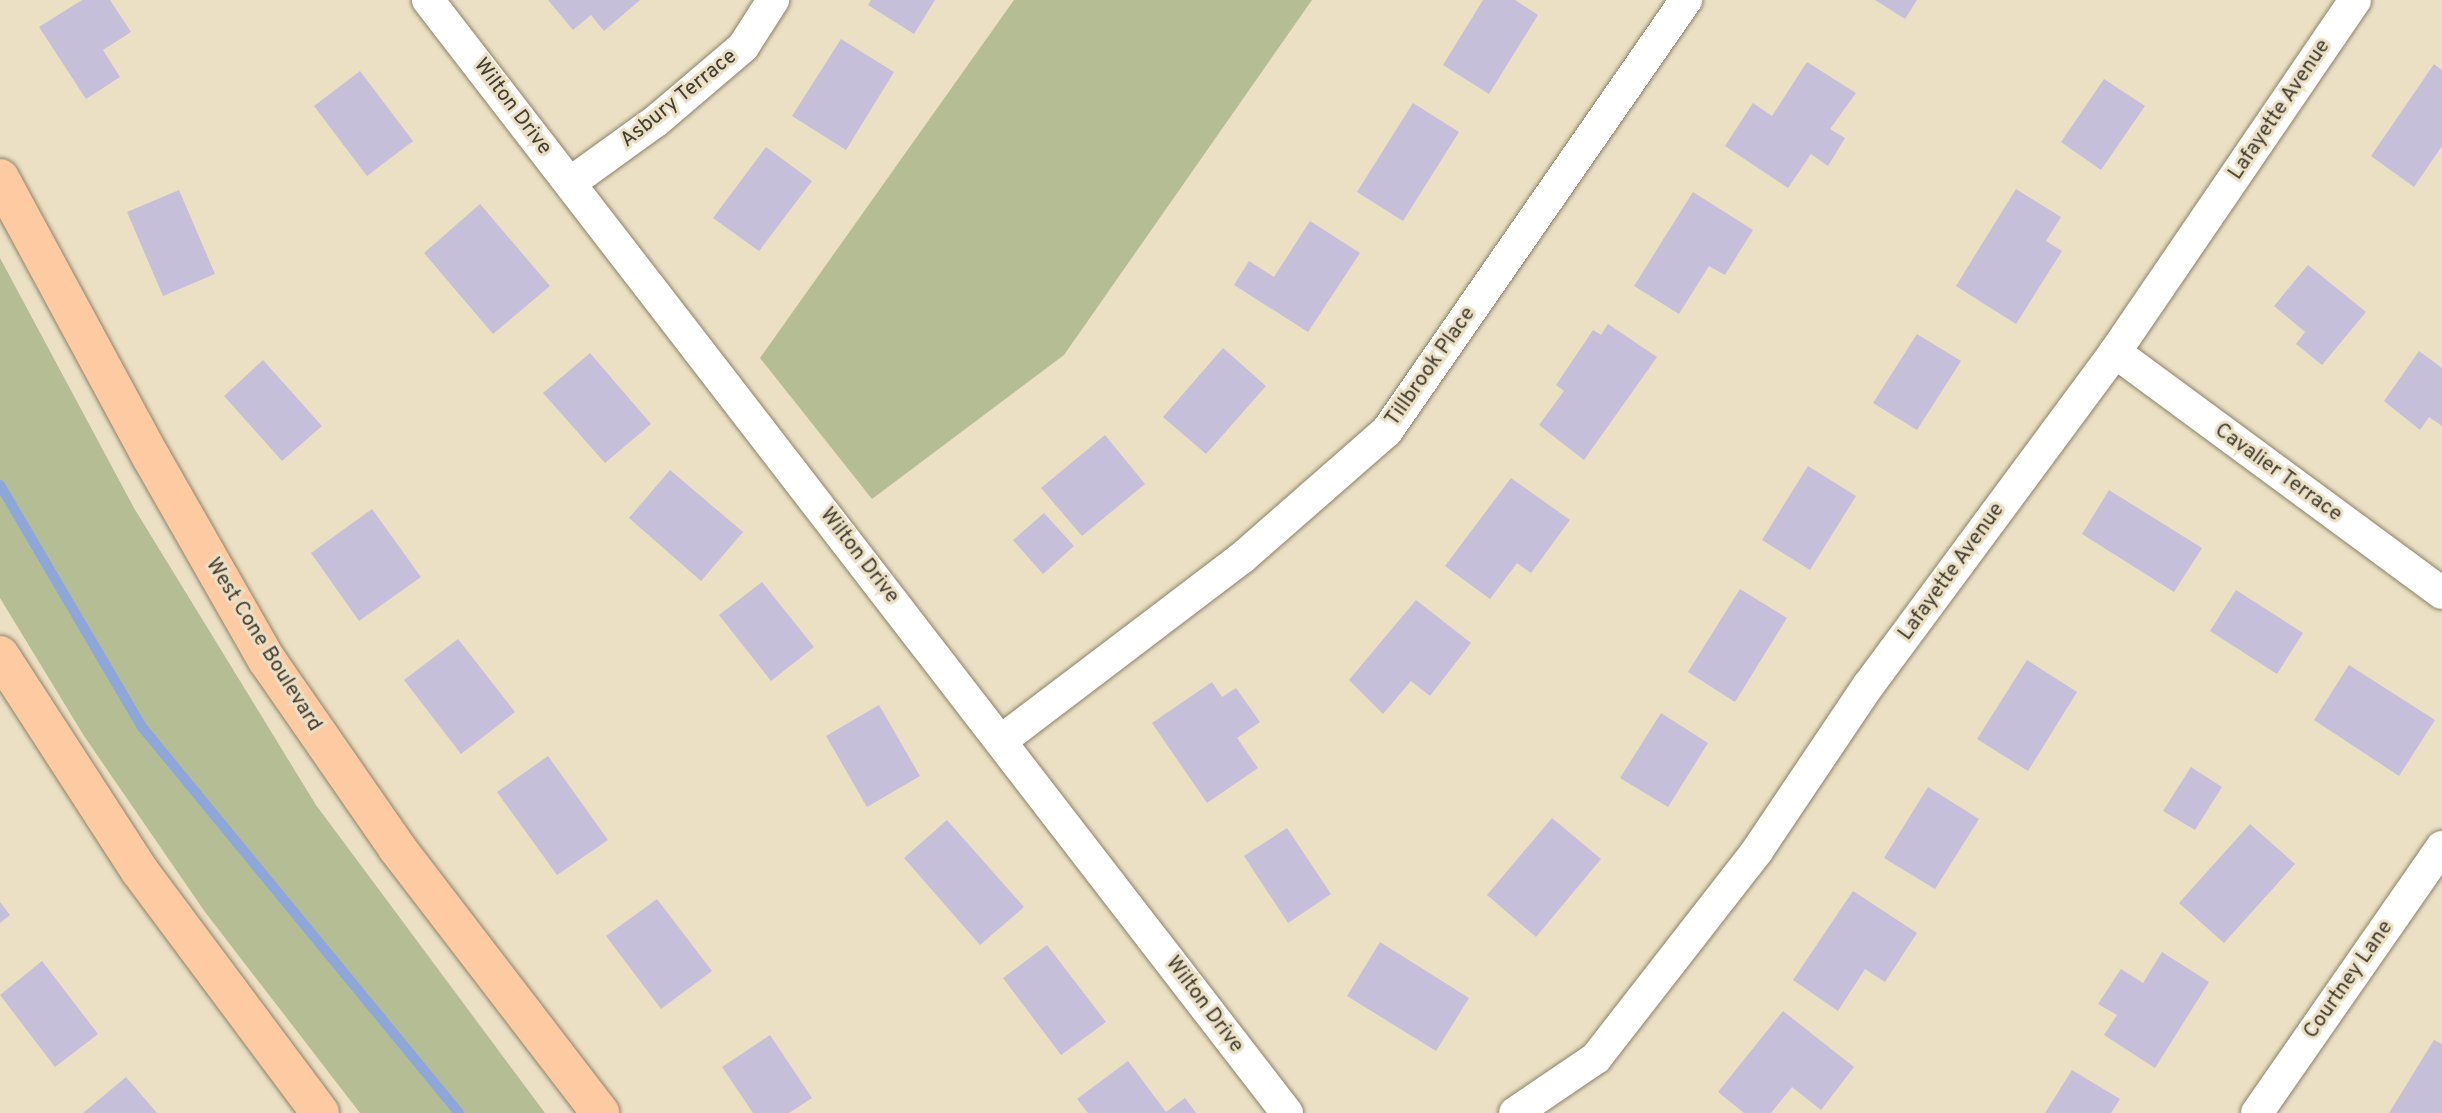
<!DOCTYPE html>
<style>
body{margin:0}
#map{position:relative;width:2442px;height:1113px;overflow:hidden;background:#ebe0c4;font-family:Overpass,sans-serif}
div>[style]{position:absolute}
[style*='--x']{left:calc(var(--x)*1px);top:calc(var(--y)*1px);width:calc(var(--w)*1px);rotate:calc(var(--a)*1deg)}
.green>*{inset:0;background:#b4bd94}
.stream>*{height:10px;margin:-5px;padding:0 5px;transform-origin:5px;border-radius:5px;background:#8da7db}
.building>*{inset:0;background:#c5bfda}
.roads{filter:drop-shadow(0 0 2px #8c8268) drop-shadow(0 0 2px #8c8268)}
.street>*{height:32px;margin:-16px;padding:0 16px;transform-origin:16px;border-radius:16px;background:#fff}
.primary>*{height:38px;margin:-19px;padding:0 19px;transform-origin:19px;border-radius:19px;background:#fdcaa1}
span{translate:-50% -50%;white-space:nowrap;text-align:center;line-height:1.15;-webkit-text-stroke:6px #ebe0c4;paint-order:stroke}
.street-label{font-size:21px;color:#413c31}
</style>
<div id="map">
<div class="green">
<div style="clip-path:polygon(1014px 0,1312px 0,1064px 355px,872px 499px,760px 358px)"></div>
<div style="clip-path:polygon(0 258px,134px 508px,316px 805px,545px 1113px,360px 1113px,205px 912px,84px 736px,0 598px)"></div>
</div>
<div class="stream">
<div style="--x:0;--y:485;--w:281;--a:59.6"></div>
<div style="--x:142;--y:727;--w:499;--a:50.6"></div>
</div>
<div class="building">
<div style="clip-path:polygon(82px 0,110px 0,131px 32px,103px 50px,120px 77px,86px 99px,39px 27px)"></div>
<div style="clip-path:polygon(548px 0,640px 0,604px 31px,591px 15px,573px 30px)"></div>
<div style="clip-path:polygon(871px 0,935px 0,914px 34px,868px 5px)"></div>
<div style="clip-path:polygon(1483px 0,1515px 0,1538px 15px,1489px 94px,1443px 65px)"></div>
<div style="clip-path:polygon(1875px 0,1917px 0,1905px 19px)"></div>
<div style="clip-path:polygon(841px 39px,894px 72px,846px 150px,792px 116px)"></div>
<div style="clip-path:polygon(1807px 62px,1856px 93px,1830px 129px,1845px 138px,1828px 166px,1811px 154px,1788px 188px,1725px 146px,1753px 103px,1772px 116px)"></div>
<div style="clip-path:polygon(2434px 64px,2442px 70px,2442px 146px,2414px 187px,2371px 156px)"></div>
<div style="clip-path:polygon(360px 71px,413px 141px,367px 176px,314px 106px)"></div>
<div style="clip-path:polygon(2104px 79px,2145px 106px,2101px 170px,2061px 142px)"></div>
<div style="clip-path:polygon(1413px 103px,1459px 132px,1403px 221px,1357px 192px)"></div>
<div style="clip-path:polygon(766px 147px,812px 181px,759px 251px,713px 218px)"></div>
<div style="clip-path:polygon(2016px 189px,2061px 217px,2046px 241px,2062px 251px,2016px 324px,1956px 286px)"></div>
<div style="clip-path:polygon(179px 190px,215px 274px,163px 296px,127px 212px)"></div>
<div style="clip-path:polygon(1693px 192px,1753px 230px,1725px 275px,1709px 266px,1679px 314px,1634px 286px)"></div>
<div style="clip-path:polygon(480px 204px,550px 286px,493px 334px,424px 253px)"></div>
<div style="clip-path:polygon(1310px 221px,1360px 253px,1308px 332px,1234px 285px,1249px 261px,1274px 277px)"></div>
<div style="clip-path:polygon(2308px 265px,2366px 312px,2322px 365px,2296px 344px,2305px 332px,2274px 306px)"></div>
<div style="clip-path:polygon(1608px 324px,1657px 357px,1584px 460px,1539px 425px,1564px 391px,1556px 385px,1593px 330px,1601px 335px)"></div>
<div style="clip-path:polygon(1917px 334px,1961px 361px,1917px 430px,1873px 403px)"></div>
<div style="clip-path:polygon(1223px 348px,1266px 386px,1206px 454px,1163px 417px)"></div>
<div style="clip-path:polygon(2419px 351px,2442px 368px,2442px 426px,2429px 417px,2420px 430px,2384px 401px)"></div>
<div style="clip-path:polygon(590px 353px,651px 424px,605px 463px,543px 393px)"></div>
<div style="clip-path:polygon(263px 360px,322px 426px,282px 461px,224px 396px)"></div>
<div style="clip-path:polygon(1105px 435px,1145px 484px,1082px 536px,1041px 488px)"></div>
<div style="clip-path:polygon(1808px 466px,1856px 496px,1810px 570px,1762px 540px)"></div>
<div style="clip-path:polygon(670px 470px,743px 532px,701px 581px,629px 518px)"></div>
<div style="clip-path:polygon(1511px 478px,1570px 520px,1531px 573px,1517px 563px,1490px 599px,1445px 566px)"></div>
<div style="clip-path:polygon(2109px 490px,2202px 548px,2174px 592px,2082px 534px)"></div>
<div style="clip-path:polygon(372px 509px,421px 577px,359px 621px,311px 553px)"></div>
<div style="clip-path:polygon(1044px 513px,1074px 546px,1043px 574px,1013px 540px)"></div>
<div style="clip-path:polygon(762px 582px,814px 647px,771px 681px,719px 615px)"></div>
<div style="clip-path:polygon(1740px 589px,1787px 618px,1735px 702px,1688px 672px)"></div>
<div style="clip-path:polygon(2236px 590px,2303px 633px,2277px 674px,2210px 631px)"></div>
<div style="clip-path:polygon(1416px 600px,1471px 643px,1430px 696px,1411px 681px,1383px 714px,1349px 680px)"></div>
<div style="clip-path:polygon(458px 639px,515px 712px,461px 754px,404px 680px)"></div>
<div style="clip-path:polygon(2027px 660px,2077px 692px,2028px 771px,1977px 739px)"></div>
<div style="clip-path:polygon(2349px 665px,2435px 720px,2399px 776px,2314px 720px)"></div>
<div style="clip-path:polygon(1212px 682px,1222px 697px,1236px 688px,1260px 722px,1237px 738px,1258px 768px,1207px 803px,1152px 723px)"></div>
<div style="clip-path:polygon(879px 705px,920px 776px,867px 807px,826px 736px)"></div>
<div style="clip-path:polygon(1661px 713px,1708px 743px,1668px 807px,1620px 778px)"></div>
<div style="clip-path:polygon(548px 756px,608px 840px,557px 875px,497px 792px)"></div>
<div style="clip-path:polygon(2191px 767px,2222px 787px,2195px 830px,2163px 811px)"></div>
<div style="clip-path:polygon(1928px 787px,1979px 819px,1935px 889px,1884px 858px)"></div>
<div style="clip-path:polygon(1552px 818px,1601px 859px,1536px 937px,1487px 895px)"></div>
<div style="clip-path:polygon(947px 820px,1024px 907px,980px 945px,904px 858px)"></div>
<div style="clip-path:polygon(2250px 824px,2295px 864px,2224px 943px,2179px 903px)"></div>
<div style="clip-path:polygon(1287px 828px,1331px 894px,1288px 923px,1244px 856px)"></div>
<div style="clip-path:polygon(1853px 891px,1917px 933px,1885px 982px,1865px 969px,1838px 1011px,1793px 980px)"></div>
<div style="clip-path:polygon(657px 899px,712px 971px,661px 1009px,606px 936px)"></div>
<div style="clip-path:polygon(0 902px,10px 915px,0 923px)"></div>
<div style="clip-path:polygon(1380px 942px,1469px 998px,1436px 1051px,1347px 996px)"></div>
<div style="clip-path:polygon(1047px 945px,1106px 1022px,1061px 1055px,1003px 978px)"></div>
<div style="clip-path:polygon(2162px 952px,2209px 982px,2155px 1068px,2104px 1035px,2117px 1015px,2098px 1004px,2121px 969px,2143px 983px)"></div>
<div style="clip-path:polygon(42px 961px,98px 1034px,55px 1067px,0 995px)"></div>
<div style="clip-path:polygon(1783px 1011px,1854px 1067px,1821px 1110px,1792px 1087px,1771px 1113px,1744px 1113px,1718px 1092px)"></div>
<div style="clip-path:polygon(770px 1035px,812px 1098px,789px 1113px,753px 1113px,722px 1067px)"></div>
<div style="clip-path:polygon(2434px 1040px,2442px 1044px,2442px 1113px,2389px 1113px)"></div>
<div style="clip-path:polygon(1128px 1061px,1166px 1112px,1185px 1098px,1196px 1113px,1088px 1113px,1077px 1099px)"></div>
<div style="clip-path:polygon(2072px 1070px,2120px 1099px,2111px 1113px,2045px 1113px)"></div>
<div style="clip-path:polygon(126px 1077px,157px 1113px,83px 1113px)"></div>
</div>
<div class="roads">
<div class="street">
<div style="--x:428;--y:0;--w:1406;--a:52.34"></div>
<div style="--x:570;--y:183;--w:106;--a:-35.8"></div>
<div style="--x:656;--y:121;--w:114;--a:-40.4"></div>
<div style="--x:743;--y:47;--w:56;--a:-57.4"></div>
<div style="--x:2115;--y:352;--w:406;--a:36.4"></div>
<div style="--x:1002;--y:740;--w:303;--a:-37.2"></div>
<div style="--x:1243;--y:557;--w:191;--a:-41.2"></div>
<div style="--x:1387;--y:431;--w:525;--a:-55.25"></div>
<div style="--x:1515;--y:1113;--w:98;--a:-34.2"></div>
<div style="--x:1596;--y:1058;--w:262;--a:-52.1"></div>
<div style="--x:1757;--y:851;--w:199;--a:-56.1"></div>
<div style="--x:1868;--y:686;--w:415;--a:-53.5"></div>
<div style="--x:2115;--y:352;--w:426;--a:-55.7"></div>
<div style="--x:2257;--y:1113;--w:324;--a:-55.2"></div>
</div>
<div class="primary">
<div style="--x:0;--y:178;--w:317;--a:61.6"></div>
<div style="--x:151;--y:457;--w:234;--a:60.3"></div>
<div style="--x:267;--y:660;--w:229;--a:55.3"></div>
<div style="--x:397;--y:848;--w:334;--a:52.5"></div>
<div style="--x:0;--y:655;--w:256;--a:57.1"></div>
<div style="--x:139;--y:870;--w:303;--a:53.3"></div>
</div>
</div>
<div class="street-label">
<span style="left:679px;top:99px;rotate:-39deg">Asbury Terrace</span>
<span style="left:512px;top:107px;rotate:53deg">Wilton Drive</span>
<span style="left:2280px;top:110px;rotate:-56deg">Lafayette Avenue</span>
<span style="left:1431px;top:367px;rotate:-55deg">Tillbrook Place</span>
<span style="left:2278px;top:473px;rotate:36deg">Cavalier Terrace</span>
<span style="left:859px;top:556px;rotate:52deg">Wilton Drive</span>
<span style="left:1952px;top:572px;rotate:-54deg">Lafayette Avenue</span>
<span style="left:263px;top:645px;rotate:58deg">West Cone Boulevard</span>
<span style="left:2349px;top:980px;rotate:-55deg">Courtney Lane</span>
<span style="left:1204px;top:1005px;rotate:53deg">Wilton Drive</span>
</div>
</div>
